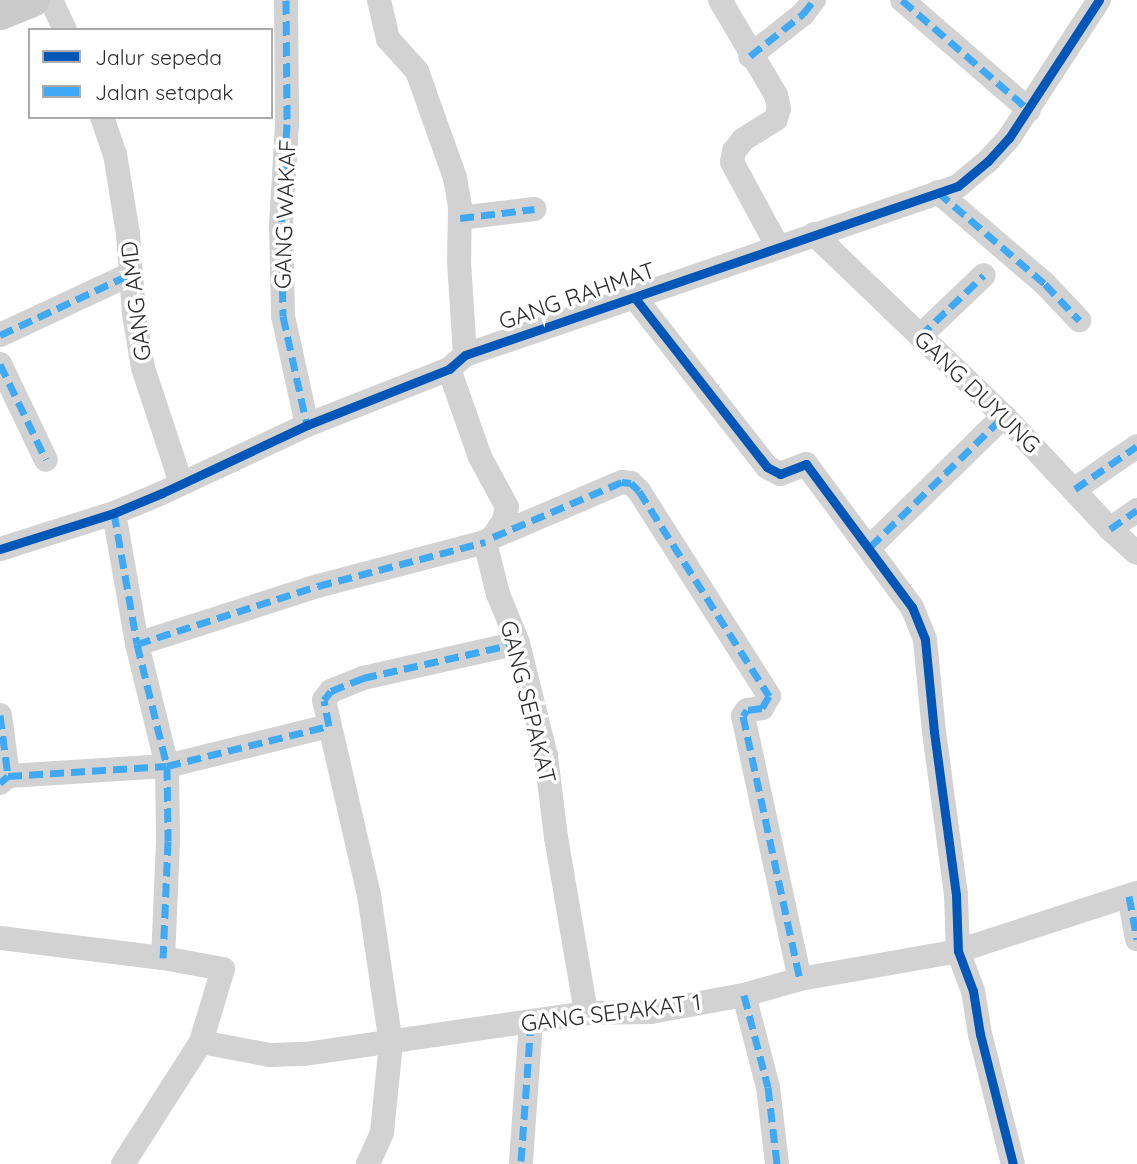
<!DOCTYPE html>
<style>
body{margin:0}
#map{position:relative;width:1137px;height:1164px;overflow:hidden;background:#fff;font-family:Quicksand,sans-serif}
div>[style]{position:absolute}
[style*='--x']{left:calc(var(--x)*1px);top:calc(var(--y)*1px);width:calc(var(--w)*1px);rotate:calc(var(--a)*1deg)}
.minor>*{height:24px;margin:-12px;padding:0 12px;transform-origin:12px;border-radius:12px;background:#d2d2d2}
.secondary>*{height:33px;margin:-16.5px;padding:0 16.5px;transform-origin:16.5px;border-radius:16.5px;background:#cbcbcb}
.quiet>*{height:7px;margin-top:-3.5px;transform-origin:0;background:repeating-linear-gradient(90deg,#3fa9f5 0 14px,transparent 0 21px)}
.cycleway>*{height:9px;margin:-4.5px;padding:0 4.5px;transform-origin:4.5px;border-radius:4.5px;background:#0057b8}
span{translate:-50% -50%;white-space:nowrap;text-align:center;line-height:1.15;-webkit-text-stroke:7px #fff;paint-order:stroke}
.street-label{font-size:23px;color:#2d2d2d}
.legend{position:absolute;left:28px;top:28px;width:245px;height:91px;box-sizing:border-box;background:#fff;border:2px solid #ababab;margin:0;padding:9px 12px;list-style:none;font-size:21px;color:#2d2d2d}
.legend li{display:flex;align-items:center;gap:14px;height:35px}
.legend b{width:35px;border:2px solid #ababab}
</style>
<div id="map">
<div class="minor">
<div style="--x:51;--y:0;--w:33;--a:65"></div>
<div style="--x:286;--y:0;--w:124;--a:89.5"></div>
<div style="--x:287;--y:124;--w:101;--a:93.4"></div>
<div style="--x:281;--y:225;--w:91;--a:88.7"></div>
<div style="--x:283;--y:316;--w:112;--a:77.6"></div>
<div style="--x:379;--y:0;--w:40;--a:77"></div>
<div style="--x:388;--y:39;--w:43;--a:47.8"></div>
<div style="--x:417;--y:71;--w:114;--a:70.4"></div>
<div style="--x:455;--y:178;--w:29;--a:80"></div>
<div style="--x:460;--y:207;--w:55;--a:91"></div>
<div style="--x:459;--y:262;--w:93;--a:86.3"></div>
<div style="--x:720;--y:0;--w:110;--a:59.5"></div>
<div style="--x:776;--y:95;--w:14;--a:78"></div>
<div style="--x:779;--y:109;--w:10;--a:107"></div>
<div style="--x:776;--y:119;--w:39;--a:148"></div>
<div style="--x:743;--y:140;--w:14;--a:129"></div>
<div style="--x:734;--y:151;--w:11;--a:100"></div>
<div style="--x:732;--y:162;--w:97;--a:61.6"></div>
<div style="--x:902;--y:0;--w:168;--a:40.9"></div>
<div style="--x:750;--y:56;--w:68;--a:-38.4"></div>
<div style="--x:803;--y:14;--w:18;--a:-52"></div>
<div style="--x:102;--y:117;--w:39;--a:71"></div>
<div style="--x:115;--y:154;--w:81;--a:80.8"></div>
<div style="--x:128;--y:234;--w:80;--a:85.7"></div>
<div style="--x:134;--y:314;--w:55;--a:80.5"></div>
<div style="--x:143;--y:368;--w:121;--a:71.7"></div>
<div style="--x:938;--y:192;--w:141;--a:40.7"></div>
<div style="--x:1045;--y:284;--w:50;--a:46.6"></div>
<div style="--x:460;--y:218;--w:75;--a:-6.9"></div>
<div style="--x:814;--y:234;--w:263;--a:43.8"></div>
<div style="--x:1004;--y:416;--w:155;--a:46.8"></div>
<div style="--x:1110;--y:529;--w:36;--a:42"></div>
<div style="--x:635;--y:298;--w:214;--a:52"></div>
<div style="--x:767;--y:467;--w:15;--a:28"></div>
<div style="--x:780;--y:474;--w:28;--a:-21"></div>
<div style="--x:806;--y:464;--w:178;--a:53.5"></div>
<div style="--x:912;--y:607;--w:35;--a:68"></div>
<div style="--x:925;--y:640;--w:92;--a:84.4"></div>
<div style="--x:934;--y:732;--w:164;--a:82.3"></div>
<div style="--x:956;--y:895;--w:56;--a:88"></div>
<div style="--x:958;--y:951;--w:43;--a:69.4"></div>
<div style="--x:973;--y:991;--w:44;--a:80.8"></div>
<div style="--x:980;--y:1034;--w:134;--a:75.8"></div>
<div style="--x:0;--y:335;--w:145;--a:-25"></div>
<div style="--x:920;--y:336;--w:88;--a:-43.6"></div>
<div style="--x:0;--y:364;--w:106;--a:64.4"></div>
<div style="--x:1075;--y:489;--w:75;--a:-34.7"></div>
<div style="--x:114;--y:513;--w:133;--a:80"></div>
<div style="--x:137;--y:644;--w:126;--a:76.2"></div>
<div style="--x:167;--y:766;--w:75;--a:89.2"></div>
<div style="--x:168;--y:841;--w:117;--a:92.4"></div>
<div style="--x:1110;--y:529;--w:33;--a:-35"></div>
<div style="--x:493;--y:537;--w:140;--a:-23.1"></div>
<div style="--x:622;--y:482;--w:9;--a:6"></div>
<div style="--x:631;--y:483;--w:11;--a:45"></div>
<div style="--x:639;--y:491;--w:243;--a:57.6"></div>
<div style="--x:769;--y:696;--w:14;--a:120"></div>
<div style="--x:762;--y:708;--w:15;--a:172"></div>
<div style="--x:747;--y:710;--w:7;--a:124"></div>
<div style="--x:743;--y:716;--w:269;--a:77.8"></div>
<div style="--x:485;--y:542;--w:54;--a:76"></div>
<div style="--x:498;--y:594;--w:53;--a:67.8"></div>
<div style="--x:518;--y:643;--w:116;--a:76.1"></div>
<div style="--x:546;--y:756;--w:82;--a:83"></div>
<div style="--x:556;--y:837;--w:179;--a:80.3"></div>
<div style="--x:870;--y:547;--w:187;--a:-44.4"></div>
<div style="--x:0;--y:549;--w:120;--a:-17.5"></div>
<div style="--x:114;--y:513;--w:52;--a:-22.6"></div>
<div style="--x:162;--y:493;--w:160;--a:-25.1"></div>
<div style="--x:307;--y:425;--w:153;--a:-21.5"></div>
<div style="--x:449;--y:369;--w:21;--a:-41"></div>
<div style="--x:465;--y:355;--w:521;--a:-18.92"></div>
<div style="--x:958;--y:186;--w:39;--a:-40"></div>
<div style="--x:988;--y:161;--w:31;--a:-48"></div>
<div style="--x:1009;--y:138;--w:165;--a:-56.9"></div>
<div style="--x:137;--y:644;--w:190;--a:-17.8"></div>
<div style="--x:318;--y:586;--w:173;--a:-14.8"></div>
<div style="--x:485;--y:542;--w:9;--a:-32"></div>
<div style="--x:493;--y:537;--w:20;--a:-57"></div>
<div style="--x:504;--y:520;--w:13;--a:-77"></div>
<div style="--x:507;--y:507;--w:57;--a:-118.4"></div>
<div style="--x:480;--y:457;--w:93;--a:-109.4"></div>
<div style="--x:0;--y:715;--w:62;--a:82.5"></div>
<div style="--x:8;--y:776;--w:11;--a:139"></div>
<div style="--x:8;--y:776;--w:159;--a:-3.6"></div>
<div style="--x:167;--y:766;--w:167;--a:-13.9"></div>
<div style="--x:1129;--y:896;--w:44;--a:79.5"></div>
<div style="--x:0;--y:938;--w:164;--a:7"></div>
<div style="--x:163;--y:958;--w:61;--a:10.4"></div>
<div style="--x:223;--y:969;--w:76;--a:106.8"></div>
<div style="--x:201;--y:1042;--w:145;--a:122.6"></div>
<div style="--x:744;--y:995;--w:95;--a:75.4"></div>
<div style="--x:768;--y:1087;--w:78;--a:83.3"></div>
<div style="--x:201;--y:1042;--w:70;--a:10.7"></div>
<div style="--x:270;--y:1055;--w:35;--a:-2"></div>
<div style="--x:305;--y:1054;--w:284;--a:-8.3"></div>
<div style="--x:586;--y:1013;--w:65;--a:-0.9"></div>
<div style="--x:651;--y:1012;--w:95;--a:-10.4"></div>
<div style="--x:744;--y:995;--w:58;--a:-15.9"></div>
<div style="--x:800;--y:979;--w:160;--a:-10"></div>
<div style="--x:958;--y:951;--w:188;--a:-18"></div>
<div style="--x:521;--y:1161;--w:139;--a:-85.9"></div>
<div style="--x:368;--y:1164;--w:35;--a:-66"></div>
<div style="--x:382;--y:1132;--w:88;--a:-84.2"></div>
<div style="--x:391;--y:1044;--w:151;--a:-98.4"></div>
<div style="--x:369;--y:895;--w:200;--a:-103"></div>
<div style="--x:324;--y:700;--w:11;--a:-52"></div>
<div style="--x:331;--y:691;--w:35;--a:-22"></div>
<div style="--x:363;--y:678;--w:159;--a:-12.7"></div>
</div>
<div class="secondary">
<div style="--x:0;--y:13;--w:35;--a:-22"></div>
</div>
<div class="quiet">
<div style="--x:286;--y:0;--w:124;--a:89.5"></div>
<div style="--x:287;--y:124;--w:101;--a:93.4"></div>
<div style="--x:281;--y:225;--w:91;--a:88.7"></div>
<div style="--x:283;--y:316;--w:112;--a:77.6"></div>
<div style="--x:902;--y:0;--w:168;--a:40.9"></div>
<div style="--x:750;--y:56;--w:68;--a:-38.4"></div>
<div style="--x:803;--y:14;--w:18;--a:-52"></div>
<div style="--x:938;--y:192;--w:141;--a:40.7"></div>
<div style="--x:1045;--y:284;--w:50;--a:46.6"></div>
<div style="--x:460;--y:218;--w:75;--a:-6.9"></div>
<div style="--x:0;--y:335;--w:145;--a:-25"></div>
<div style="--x:920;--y:336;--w:88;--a:-43.6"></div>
<div style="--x:0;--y:364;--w:106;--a:64.4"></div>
<div style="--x:1075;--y:489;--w:75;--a:-34.7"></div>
<div style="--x:114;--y:513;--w:133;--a:80"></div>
<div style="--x:137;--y:644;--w:126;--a:76.2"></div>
<div style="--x:167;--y:766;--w:75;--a:89.2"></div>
<div style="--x:168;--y:841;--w:117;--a:92.4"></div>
<div style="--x:1110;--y:529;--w:33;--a:-35"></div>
<div style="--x:493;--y:537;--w:140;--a:-23.1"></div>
<div style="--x:622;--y:482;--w:9;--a:6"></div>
<div style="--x:631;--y:483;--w:11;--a:45"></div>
<div style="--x:639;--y:491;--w:243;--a:57.6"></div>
<div style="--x:769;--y:696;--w:14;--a:120"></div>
<div style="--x:762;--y:708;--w:15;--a:172"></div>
<div style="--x:747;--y:710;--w:7;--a:124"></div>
<div style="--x:743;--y:716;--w:269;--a:77.8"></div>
<div style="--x:870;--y:547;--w:187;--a:-44.4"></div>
<div style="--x:137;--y:644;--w:190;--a:-17.8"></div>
<div style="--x:318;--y:586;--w:173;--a:-14.8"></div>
<div style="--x:0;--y:715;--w:62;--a:82.5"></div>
<div style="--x:8;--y:776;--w:11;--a:139"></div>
<div style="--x:8;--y:776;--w:159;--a:-3.6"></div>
<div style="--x:167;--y:766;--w:167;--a:-13.9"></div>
<div style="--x:329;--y:726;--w:26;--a:-101"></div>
<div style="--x:324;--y:700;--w:11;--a:-52"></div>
<div style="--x:331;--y:691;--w:35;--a:-22"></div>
<div style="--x:363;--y:678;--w:159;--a:-12.7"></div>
<div style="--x:1129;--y:896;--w:44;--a:79.5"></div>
<div style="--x:744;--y:995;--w:95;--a:75.4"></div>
<div style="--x:768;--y:1087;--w:78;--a:83.3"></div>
<div style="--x:521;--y:1161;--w:139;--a:-85.9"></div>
</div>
<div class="cycleway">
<div style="--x:635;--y:298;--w:214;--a:52"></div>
<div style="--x:767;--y:467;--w:15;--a:28"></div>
<div style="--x:780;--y:474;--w:28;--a:-21"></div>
<div style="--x:806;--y:464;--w:178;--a:53.5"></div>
<div style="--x:912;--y:607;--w:35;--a:68"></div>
<div style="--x:925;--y:640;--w:92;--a:84.4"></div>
<div style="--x:934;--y:732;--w:164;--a:82.3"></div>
<div style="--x:956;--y:895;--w:56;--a:88"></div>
<div style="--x:958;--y:951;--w:43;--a:69.4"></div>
<div style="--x:973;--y:991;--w:44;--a:80.8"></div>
<div style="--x:980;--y:1034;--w:134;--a:75.8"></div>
<div style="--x:0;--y:549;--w:120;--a:-17.5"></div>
<div style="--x:114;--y:513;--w:52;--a:-22.6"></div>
<div style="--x:162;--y:493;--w:160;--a:-25.1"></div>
<div style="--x:307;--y:425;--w:153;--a:-21.5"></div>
<div style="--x:449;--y:369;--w:21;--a:-41"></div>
<div style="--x:465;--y:355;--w:521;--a:-18.92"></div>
<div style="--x:958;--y:186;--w:39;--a:-40"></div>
<div style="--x:988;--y:161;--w:31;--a:-48"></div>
<div style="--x:1009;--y:138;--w:165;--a:-56.9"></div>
</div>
<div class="street-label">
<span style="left:285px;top:214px;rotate:-88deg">GANG WAKAF</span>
<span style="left:577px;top:296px;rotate:-19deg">GANG RAHMAT</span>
<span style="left:136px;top:301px;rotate:-97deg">GANG AMD</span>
<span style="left:977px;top:392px;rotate:44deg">GANG DUYUNG</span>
<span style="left:528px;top:702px;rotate:76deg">GANG SEPAKAT</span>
<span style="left:611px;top:1013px;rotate:-7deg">GANG SEPAKAT 1</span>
</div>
<ul class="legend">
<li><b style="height:9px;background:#0057b8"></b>Jalur sepeda</li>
<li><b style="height:9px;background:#3fa9f5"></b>Jalan setapak</li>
</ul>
</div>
